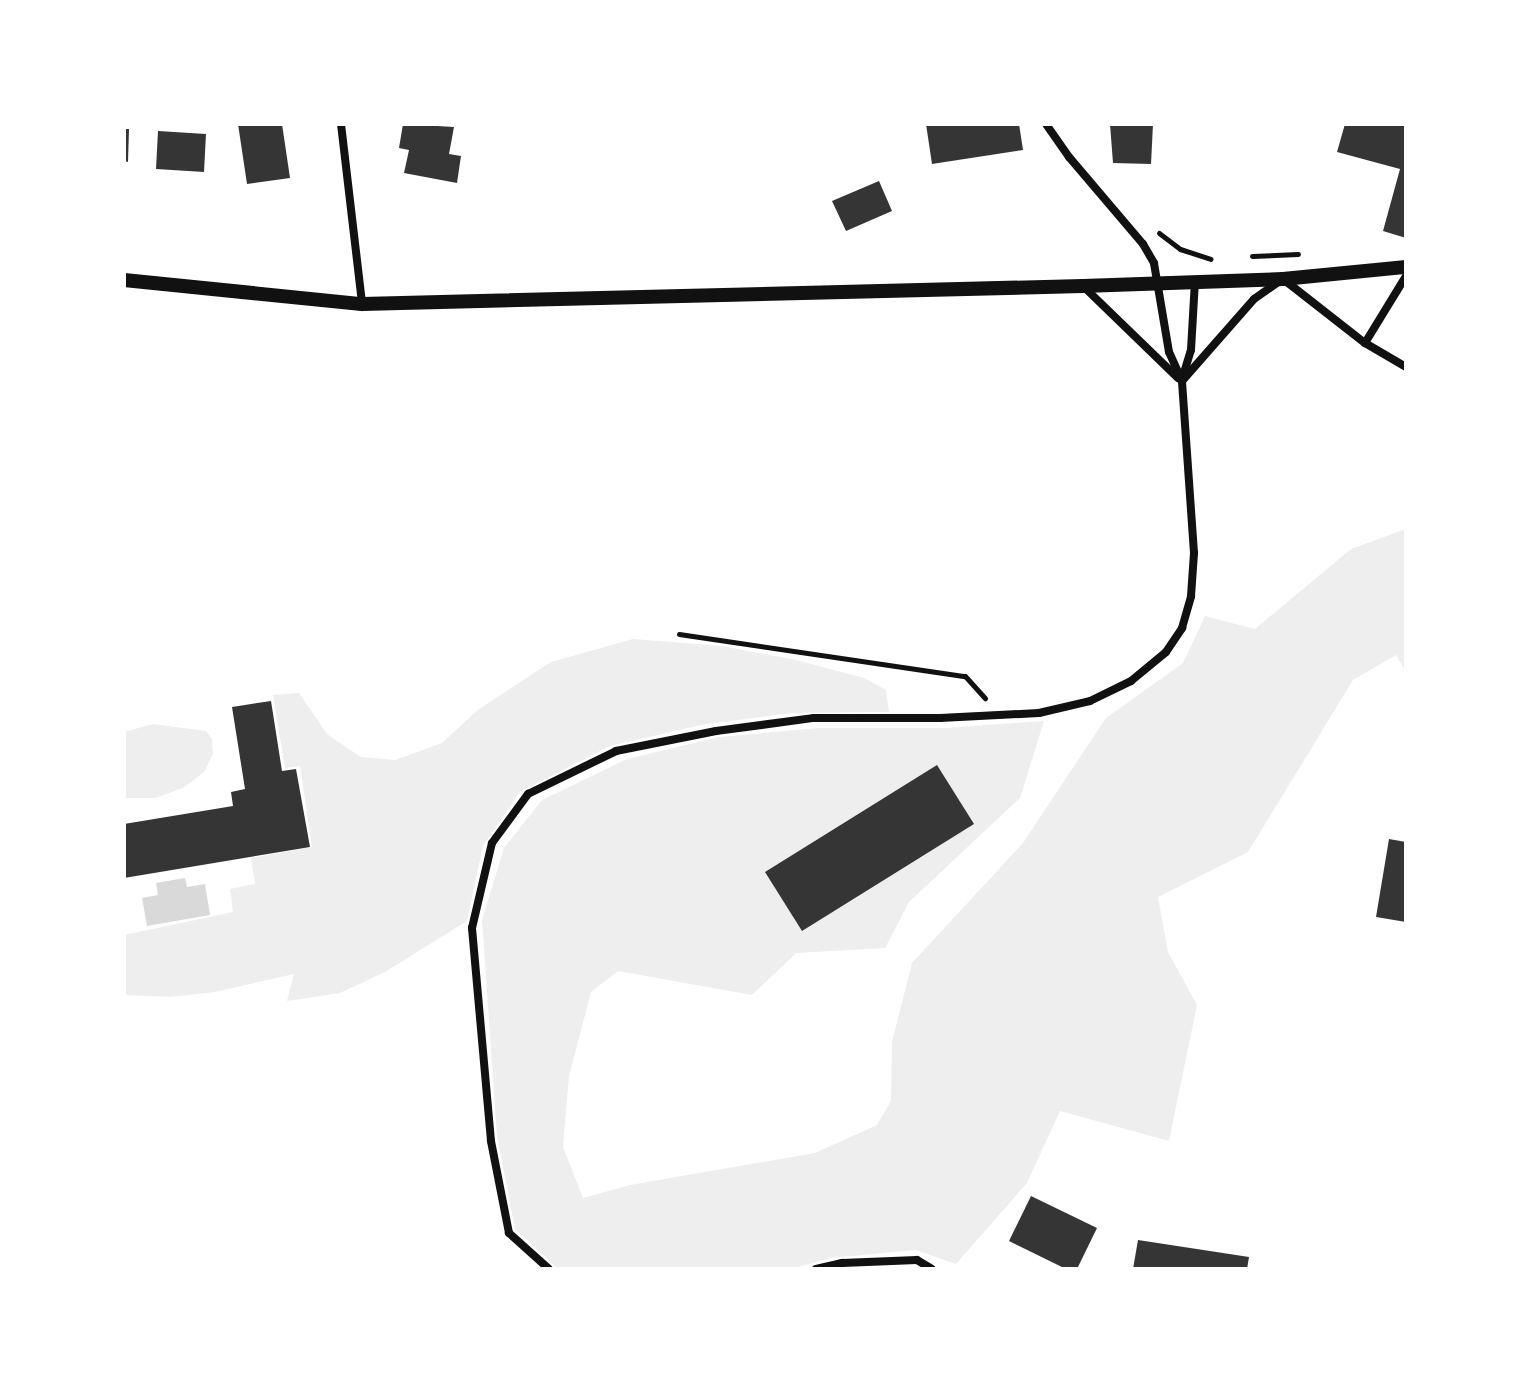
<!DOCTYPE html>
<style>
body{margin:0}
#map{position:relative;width:1530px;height:1393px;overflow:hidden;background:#fff;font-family:"Sofia Sans Condensed",sans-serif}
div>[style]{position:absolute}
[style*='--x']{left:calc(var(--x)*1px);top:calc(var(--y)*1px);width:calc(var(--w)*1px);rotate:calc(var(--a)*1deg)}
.green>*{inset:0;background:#eee}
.water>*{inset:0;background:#d9d9d9}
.building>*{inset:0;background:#353535}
.path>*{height:5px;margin:-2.5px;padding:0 2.5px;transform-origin:2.5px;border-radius:2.5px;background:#111}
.minor>*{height:8px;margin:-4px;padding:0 4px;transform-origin:4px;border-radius:4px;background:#111}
.tertiary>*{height:14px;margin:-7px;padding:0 7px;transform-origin:7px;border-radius:7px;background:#111}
span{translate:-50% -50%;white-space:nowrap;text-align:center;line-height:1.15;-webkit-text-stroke:6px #fff;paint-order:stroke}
.frame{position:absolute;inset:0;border:126px solid #fff;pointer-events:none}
</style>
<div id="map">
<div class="green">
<div style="clip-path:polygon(1406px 529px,1406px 672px,1396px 655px,1353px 680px,1248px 852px,1158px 897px,1168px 952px,1197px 1005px,1169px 1141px,1060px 1111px,1027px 1183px,956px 1264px,915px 1250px,831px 1258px,790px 1269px,558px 1269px,515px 1229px,497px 1136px,482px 920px,504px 848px,542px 800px,627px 759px,719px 737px,818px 728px,945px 728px,1044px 721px,1020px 798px,909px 902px,885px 948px,796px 953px,752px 995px,618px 971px,591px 992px,569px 1076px,563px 1147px,583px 1198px,630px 1185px,815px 1153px,877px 1125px,891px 1101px,892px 1042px,912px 963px,1023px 843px,1106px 718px,1183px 663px,1205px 616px,1255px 629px,1351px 549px)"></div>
<div style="clip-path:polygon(633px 639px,722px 646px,796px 660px,864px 678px,886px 690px,889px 712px,791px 713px,701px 725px,610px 746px,520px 792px,483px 846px,467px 921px,385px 972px,340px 993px,287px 1001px,294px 974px,215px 992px,170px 997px,124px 995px,124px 935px,233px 912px,230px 889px,255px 884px,251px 858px,312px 847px,300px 766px,285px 768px,273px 695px,299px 693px,327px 734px,337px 741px,361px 757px,395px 760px,442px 743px,479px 709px,551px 662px)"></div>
<div style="clip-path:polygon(153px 724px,206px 731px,212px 739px,213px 754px,204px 772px,183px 788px,155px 798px,124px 798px,124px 732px)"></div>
</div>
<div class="water">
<div style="clip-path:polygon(185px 878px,187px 887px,205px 884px,210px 915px,147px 926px,142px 898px,158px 895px,156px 883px)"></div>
</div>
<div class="building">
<div style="clip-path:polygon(238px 124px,282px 124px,290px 178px,247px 184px)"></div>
<div style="clip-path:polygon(403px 124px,454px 127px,449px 154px,461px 156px,457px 183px,404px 173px,409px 150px,399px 148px)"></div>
<div style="clip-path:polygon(926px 124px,1019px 124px,1023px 150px,932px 164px)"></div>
<div style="clip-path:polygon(1110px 124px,1153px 124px,1151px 164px,1113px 163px)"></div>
<div style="clip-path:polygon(1345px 124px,1406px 124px,1406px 238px,1383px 231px,1400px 169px,1337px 152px)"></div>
<div style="clip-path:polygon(124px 129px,129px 129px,128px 162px,124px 161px)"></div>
<div style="clip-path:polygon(158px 131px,206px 134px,204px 172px,156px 169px)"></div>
<div style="clip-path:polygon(879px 181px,892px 211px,846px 231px,832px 201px)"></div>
<div style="clip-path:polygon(271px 701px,282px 771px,296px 769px,310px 847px,124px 878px,124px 824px,233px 806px,231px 792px,245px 789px,232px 707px)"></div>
<div style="clip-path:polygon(937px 765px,974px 824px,802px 931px,765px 872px)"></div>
<div style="clip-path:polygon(1389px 839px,1406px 842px,1406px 922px,1376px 917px)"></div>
<div style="clip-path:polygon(1031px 1196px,1097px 1228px,1077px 1269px,1066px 1269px,1009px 1241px)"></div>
<div style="clip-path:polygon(1138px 1240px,1249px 1257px,1247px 1269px,1133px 1269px)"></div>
</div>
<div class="path">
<div style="--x:1159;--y:233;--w:26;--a:37"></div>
<div style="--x:1180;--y:249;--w:32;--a:18"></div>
<div style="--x:1252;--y:256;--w:46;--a:-2.5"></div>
<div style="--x:679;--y:634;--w:289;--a:8.4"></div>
<div style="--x:965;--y:676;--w:30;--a:48"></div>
</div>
<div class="minor">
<div style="--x:341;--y:124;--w:181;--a:83.3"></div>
<div style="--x:1084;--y:287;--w:131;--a:44.1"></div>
<div style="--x:1365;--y:343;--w:79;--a:-58.5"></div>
<div style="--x:1183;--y:376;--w:27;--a:-73"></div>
<div style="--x:1191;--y:350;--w:69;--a:-86.7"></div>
<div style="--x:1182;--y:381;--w:109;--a:-48.7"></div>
<div style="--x:1254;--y:299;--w:35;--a:-35"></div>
<div style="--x:1283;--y:279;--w:104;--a:38"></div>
<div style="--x:1365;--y:343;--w:48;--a:30.3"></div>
<div style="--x:549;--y:1269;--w:54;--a:-138"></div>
<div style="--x:509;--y:1233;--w:94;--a:-101.1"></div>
<div style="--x:491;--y:1141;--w:214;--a:-95.1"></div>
<div style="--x:472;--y:928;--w:87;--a:-76.8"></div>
<div style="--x:492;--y:843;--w:61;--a:-53.7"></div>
<div style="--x:528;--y:794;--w:98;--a:-26"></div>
<div style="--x:616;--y:751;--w:102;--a:-11.3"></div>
<div style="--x:716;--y:731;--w:99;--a:-7.6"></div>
<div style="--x:814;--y:718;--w:126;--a:0"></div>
<div style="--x:940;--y:718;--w:99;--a:-2.9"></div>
<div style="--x:1039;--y:713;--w:52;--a:-13.2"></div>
<div style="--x:1090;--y:701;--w:46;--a:-26"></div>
<div style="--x:1131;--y:681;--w:45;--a:-39.6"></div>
<div style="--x:1166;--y:652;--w:29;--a:-56"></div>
<div style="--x:1182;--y:628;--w:33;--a:-74"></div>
<div style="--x:1191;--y:596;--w:43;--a:-86"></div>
<div style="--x:1194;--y:553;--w:172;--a:-94"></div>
<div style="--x:1182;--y:381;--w:32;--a:-114"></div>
<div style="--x:1169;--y:352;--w:90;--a:-99.6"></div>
<div style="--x:1154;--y:263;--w:22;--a:-120"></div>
<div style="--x:1143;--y:244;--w:114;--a:-130.4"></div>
<div style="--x:1069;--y:157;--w:40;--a:-124.9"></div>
<div style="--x:816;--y:1269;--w:27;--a:-13"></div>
<div style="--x:842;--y:1263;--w:75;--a:-2.3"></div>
<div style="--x:917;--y:1260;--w:17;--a:31"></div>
</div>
<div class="tertiary">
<div style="--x:124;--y:280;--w:239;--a:5.8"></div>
<div style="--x:362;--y:304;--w:721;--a:-1.43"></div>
<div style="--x:1083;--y:286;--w:200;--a:-2"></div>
<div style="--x:1283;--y:279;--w:124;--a:-5.6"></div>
</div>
<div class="frame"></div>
</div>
